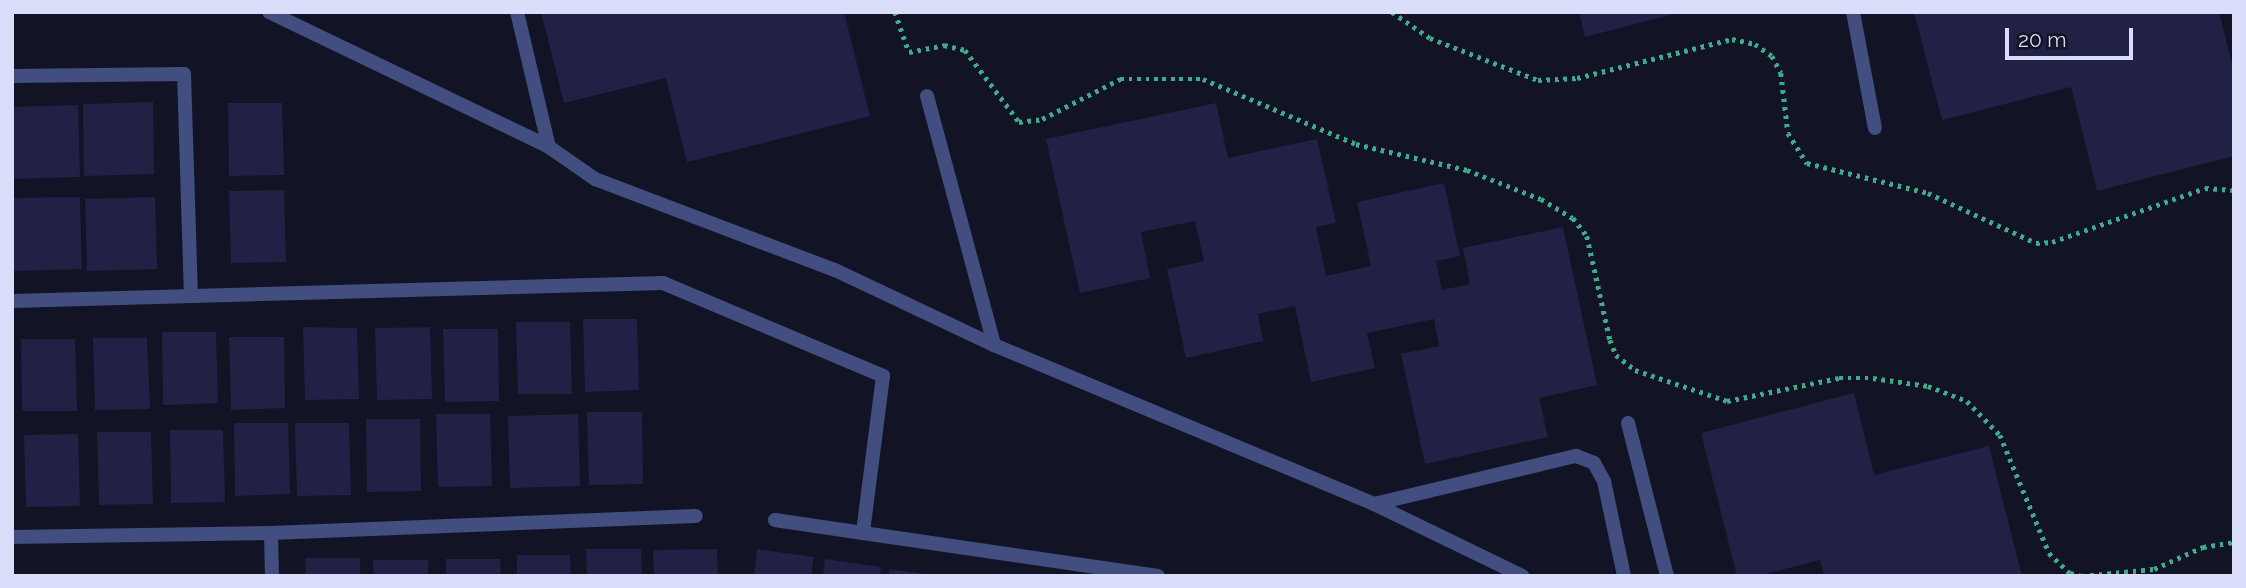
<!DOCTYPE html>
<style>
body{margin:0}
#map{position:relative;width:2246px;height:588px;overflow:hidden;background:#121325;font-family:Raleway,sans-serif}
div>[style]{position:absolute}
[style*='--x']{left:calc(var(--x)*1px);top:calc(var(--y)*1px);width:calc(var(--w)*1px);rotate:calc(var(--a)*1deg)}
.building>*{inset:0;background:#202144}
.path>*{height:4.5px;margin-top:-2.25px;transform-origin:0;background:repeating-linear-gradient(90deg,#3eab8b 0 3.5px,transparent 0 8.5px)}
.street>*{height:14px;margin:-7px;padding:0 7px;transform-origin:7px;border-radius:7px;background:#424e7f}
span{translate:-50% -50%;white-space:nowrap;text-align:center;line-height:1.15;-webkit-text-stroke:5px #121325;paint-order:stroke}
.frame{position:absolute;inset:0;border:14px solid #dadefb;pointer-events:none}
.scale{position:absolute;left:2005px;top:28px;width:128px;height:32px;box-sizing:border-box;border:4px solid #dadefb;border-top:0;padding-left:9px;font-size:21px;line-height:24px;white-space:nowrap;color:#dadefb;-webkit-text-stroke:5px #121325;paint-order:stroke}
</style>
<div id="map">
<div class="building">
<div style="clip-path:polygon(541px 12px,844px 12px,870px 116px,687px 162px,666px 78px,564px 103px)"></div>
<div style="clip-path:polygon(1579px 12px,1678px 12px,1678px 13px,1585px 37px)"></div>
<div style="clip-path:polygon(1914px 12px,2219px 12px,2234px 72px,2234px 156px,2097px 191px,2071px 87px,1942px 120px)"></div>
<div style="clip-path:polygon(153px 102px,154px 174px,84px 176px,83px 104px)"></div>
<div style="clip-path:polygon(228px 103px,282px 103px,284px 175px,229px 176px)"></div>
<div style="clip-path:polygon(1216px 103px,1228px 158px,1317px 139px,1336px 223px,1316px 227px,1326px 276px,1371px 266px,1357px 202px,1444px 183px,1460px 256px,1436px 261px,1442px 290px,1470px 284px,1463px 248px,1563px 227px,1597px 385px,1539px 398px,1548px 437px,1425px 464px,1401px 354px,1439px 346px,1434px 319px,1367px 333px,1375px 368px,1311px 382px,1295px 306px,1258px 314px,1263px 341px,1186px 358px,1167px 269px,1204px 261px,1195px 221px,1141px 232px,1150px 278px,1080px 293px,1046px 139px)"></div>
<div style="clip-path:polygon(78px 105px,80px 177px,12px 179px,12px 107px)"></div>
<div style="clip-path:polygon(284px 190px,286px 262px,231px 263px,229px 191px)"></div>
<div style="clip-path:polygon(80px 197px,82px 269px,12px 271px,12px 198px)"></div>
<div style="clip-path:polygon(155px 197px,157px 269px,87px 271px,85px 199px)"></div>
<div style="clip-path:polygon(583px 319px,637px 319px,639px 390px,585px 392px)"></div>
<div style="clip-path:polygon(516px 322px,570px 322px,572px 394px,518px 394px)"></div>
<div style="clip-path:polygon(303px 327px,357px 328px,359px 399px,305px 400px)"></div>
<div style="clip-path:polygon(430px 327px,432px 399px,377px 400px,375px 328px)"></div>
<div style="clip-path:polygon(443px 329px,498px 329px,499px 401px,445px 402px)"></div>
<div style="clip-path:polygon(162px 332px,216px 332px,218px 403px,163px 405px)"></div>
<div style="clip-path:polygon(229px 337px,284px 337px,285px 408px,231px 410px)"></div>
<div style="clip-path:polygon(93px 338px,147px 338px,150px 409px,95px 410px)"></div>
<div style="clip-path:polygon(21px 339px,75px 339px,77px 411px,22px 411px)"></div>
<div style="clip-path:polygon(1854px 393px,1874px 475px,1989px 446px,2022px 576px,1824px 576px,1820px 560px,1757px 576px,1737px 576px,1701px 433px)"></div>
<div style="clip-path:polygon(587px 412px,642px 412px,643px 484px,589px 485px)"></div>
<div style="clip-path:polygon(436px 414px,490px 414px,492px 486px,438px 487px)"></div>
<div style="clip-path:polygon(578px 414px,580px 486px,510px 488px,508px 416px)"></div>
<div style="clip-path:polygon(366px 419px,420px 419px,421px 491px,367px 492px)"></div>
<div style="clip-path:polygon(234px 423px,288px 423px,290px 494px,235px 496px)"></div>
<div style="clip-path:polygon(295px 423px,349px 423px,351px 495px,297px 496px)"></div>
<div style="clip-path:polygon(170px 430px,223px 430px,225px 502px,171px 503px)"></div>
<div style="clip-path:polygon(97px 432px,151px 432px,153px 504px,99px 505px)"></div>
<div style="clip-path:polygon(78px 434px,80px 506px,26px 507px,24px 435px)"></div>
<div style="clip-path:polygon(586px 549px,641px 549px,642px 576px,587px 576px)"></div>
<div style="clip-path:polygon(717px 549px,718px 576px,654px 576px,653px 550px)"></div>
<div style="clip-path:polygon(757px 549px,814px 557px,811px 576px,754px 576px)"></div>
<div style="clip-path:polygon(517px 555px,570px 555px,571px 576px,517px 576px)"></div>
<div style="clip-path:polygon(305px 558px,360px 558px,360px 576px,306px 576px)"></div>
<div style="clip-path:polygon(446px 559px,500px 559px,501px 576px,446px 576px)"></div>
<div style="clip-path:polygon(825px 559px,881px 567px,880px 576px,823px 576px)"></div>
<div style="clip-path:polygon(373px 560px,428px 560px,428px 576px,374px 576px)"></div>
<div style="clip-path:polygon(889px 569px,926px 574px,926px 576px,888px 576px)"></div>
</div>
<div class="path">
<div style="--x:895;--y:12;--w:42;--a:70.7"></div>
<div style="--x:909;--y:52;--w:36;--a:-11"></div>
<div style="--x:944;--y:45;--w:22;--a:13"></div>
<div style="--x:965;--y:50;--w:90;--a:53.1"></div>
<div style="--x:1019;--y:122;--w:23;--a:-7"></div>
<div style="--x:1042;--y:119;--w:88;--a:-27.1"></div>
<div style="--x:1120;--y:79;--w:83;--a:0"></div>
<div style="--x:1203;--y:79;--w:166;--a:23"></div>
<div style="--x:1356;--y:144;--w:114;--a:13.2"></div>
<div style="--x:1467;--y:170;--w:79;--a:21.4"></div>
<div style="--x:1541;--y:199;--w:37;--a:31"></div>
<div style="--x:1573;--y:218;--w:23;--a:52"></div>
<div style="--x:1587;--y:236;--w:107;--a:77.5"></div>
<div style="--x:1610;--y:340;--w:16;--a:68"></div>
<div style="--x:1616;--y:355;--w:24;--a:38"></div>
<div style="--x:1635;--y:370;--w:97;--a:18.6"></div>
<div style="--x:1727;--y:401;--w:114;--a:-11.6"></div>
<div style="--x:1839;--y:378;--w:34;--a:0"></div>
<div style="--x:1873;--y:378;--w:56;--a:8.3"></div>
<div style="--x:1928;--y:386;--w:42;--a:21"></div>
<div style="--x:1967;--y:401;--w:47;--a:45.9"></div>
<div style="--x:2000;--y:435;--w:128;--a:67.4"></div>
<div style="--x:2049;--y:553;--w:29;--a:44"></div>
<div style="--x:2070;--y:573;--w:12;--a:14"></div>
<div style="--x:2082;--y:576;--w:72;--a:-5.6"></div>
<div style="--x:2154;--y:569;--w:54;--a:-24.2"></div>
<div style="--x:2203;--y:547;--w:31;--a:-9"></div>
<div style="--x:1392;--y:12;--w:46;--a:34.4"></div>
<div style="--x:1430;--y:38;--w:116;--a:21.3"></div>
<div style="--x:1538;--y:80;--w:39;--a:-3"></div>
<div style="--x:1577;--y:78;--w:160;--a:-14.1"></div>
<div style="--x:1732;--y:39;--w:24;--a:12"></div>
<div style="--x:1755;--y:44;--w:21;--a:35"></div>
<div style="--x:1772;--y:56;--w:19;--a:62"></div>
<div style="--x:1781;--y:73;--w:60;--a:83.3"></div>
<div style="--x:1788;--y:133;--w:36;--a:58"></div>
<div style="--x:1807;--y:163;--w:125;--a:13.9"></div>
<div style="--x:1928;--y:193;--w:119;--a:24.8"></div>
<div style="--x:2036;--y:243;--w:16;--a:-4"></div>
<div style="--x:2052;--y:242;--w:162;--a:-19.4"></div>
<div style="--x:2205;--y:188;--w:29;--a:4"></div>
</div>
<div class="street">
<div style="--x:269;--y:12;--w:311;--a:25.7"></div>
<div style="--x:549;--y:147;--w:56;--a:34.8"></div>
<div style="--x:595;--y:179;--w:257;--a:20.8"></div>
<div style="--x:835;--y:270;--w:176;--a:25.3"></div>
<div style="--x:994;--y:345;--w:412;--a:22.7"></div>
<div style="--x:1374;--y:504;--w:165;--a:25.9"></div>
<div style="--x:517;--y:12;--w:139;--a:76.7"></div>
<div style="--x:1853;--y:12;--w:118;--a:79.3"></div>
<div style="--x:12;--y:76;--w:172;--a:-0.7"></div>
<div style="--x:184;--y:74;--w:221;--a:88.2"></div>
<div style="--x:927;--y:96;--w:258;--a:74.9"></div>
<div style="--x:12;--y:301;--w:651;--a:-1.58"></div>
<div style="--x:663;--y:283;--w:239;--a:22.9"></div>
<div style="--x:883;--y:376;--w:158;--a:97.3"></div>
<div style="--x:863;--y:533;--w:89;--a:-171.6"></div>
<div style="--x:1628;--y:423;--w:158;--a:75.7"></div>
<div style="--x:1374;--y:504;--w:208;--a:-13.4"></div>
<div style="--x:1576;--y:456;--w:19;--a:21"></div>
<div style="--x:1594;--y:463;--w:21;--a:61"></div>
<div style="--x:1604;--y:481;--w:97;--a:78.1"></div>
<div style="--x:271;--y:533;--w:43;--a:88.7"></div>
<div style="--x:863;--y:533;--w:298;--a:8.3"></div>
<div style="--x:12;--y:537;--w:259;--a:-0.9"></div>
<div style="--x:271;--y:533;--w:425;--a:-2.3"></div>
</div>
<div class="frame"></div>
<div class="scale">20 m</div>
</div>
